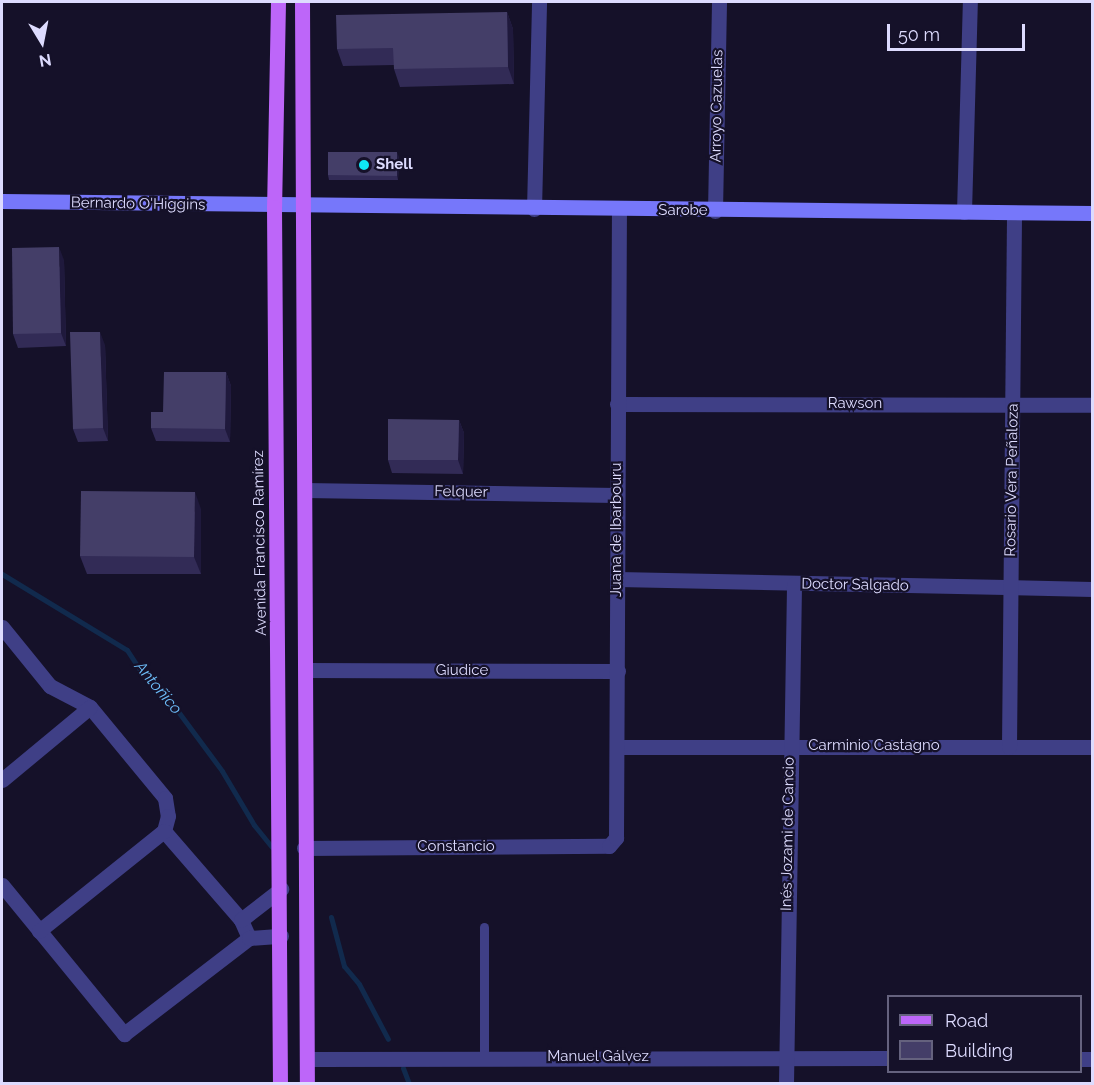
<!DOCTYPE html>
<meta charset="utf-8">
<style>
body{margin:0}
#map{position:relative;width:1094px;height:1085px;overflow:hidden;background:#151129;font-family:Raleway,sans-serif}
div>[style]{position:absolute}
[style*='--x']{left:calc(var(--x)*1px);top:calc(var(--y)*1px);width:calc(var(--w)*1px);rotate:calc(var(--a)*1deg)}
.stream>*{height:5px;margin:-2.5px;padding:0 2.5px;transform-origin:2.5px;border-radius:2.5px;background:#112a4d}
.lane>*{height:9px;margin:-4.5px;padding:0 4.5px;transform-origin:4.5px;border-radius:4.5px;background:#3f3f86}
.street>*{height:15px;margin:-7.5px;padding:0 7.5px;transform-origin:7.5px;border-radius:7.5px;background:#3f3f86}
.secondary>*{height:15px;margin:-7.5px;padding:0 7.5px;transform-origin:7.5px;border-radius:7.5px;background:#7677fa}
.primary>*{height:15px;margin:-7.5px;padding:0 7.5px;transform-origin:7.5px;border-radius:7.5px;background:#bd66f9}
.wall>*{inset:0;background:#322b56}
.shaded-wall>*{inset:0;background:#1f193c}
.building>*{inset:0;background:#443e68}
.dots>*{width:16px;height:16px;translate:-50% -50%;box-sizing:border-box;border:3px solid #151129;border-radius:50%}
span{translate:-50% -50%;white-space:nowrap;text-align:center;line-height:1.15;-webkit-text-stroke:4.5px #151129;paint-order:stroke}
.street-label{font-size:15px;color:#dddbfe}
.poi-label{font-size:15px;color:#dddbfe;font-weight:700}
.left{translate:0 -50%;text-align:left}
.water-label{font-size:16px;color:#6dbdf9;font-style:italic}
.frame{position:absolute;inset:0;border:3px solid #dddbfe;pointer-events:none}
.legend{position:absolute;left:887px;top:995px;width:195px;height:78px;box-sizing:border-box;background:#151129;border:2px solid #65627e;margin:0;padding:8px 10px;list-style:none;font-size:18px;color:#dddbfe}
.legend li{display:flex;align-items:center;gap:12px;height:30px}
.legend b{width:30px;border:2px solid #65627e}
.north{position:absolute;left:12px;top:12px;width:60px;height:60px;-webkit-text-stroke:4px #151129;paint-order:stroke;rotate:170deg;font-size:16px;font-weight:700;line-height:24px;text-align:center;color:#dddbfe}
.north::after{content:'';display:block;margin:auto;width:21px;height:27px;background:#dddbfe;clip-path:polygon(50% 0,100% 100%,50% 72%,0 100%)}
.scale{position:absolute;left:887px;top:24px;width:138px;height:27px;box-sizing:border-box;border:3px solid #dddbfe;border-top:0;padding-left:8px;font-size:18px;line-height:21px;white-space:nowrap;color:#dddbfe;-webkit-text-stroke:4px #151129;paint-order:stroke}
</style>
<div id="map">
<div class="stream">
<div style="--x:2;--y:574;--w:146;--a:31.3"></div>
<div style="--x:127;--y:650;--w:33;--a:57"></div>
<div style="--x:145;--y:678;--w:13;--a:23"></div>
<div style="--x:157;--y:683;--w:109;--a:53.5"></div>
<div style="--x:222;--y:771;--w:63;--a:59.3"></div>
<div style="--x:254;--y:825;--w:28;--a:51"></div>
<div style="--x:331;--y:917;--w:51;--a:75.1"></div>
<div style="--x:344;--y:966;--w:23;--a:50"></div>
<div style="--x:359;--y:984;--w:62;--a:62.2"></div>
<div style="--x:403;--y:1068;--w:17;--a:69"></div>
</div>
<div class="lane">
<div style="--x:484;--y:1057;--w:130;--a:-90"></div>
</div>
<div class="street">
<div style="--x:534;--y:209;--w:207;--a:-88.6"></div>
<div style="--x:715;--y:211;--w:209;--a:-88.9"></div>
<div style="--x:964;--y:212;--w:210;--a:-88.4"></div>
<div style="--x:617;--y:404;--w:475;--a:0.1"></div>
<div style="--x:305;--y:490;--w:311;--a:0.9"></div>
<div style="--x:618;--y:579;--w:474;--a:1.2"></div>
<div style="--x:2;--y:627;--w:76;--a:50.9"></div>
<div style="--x:50;--y:686;--w:45;--a:27.7"></div>
<div style="--x:90;--y:707;--w:118;--a:50.5"></div>
<div style="--x:165;--y:798;--w:18;--a:81"></div>
<div style="--x:168;--y:816;--w:16;--a:105"></div>
<div style="--x:164;--y:831;--w:118;--a:49.1"></div>
<div style="--x:241;--y:920;--w:20;--a:66"></div>
<div style="--x:306;--y:670;--w:312;--a:0.2"></div>
<div style="--x:619;--y:747;--w:473;--a:0"></div>
<div style="--x:1009;--y:747;--w:534;--a:-89.46"></div>
<div style="--x:2;--y:780;--w:114;--a:-39.7"></div>
<div style="--x:304;--y:848;--w:305;--a:-0.4"></div>
<div style="--x:609;--y:846;--w:11;--a:-49"></div>
<div style="--x:616;--y:838;--w:628;--a:-89.73"></div>
<div style="--x:2;--y:885;--w:193;--a:50.7"></div>
<div style="--x:124;--y:1034;--w:158;--a:-37.5"></div>
<div style="--x:249;--y:938;--w:32;--a:-4"></div>
<div style="--x:241;--y:920;--w:51;--a:-37.8"></div>
<div style="--x:39;--y:931;--w:160;--a:-38.7"></div>
<div style="--x:307;--y:1059;--w:581;--a:-0.1"></div>
<div style="--x:1080;--y:1059;--w:12;--a:0"></div>
<div style="--x:786;--y:1084;--w:500;--a:-89.08"></div>
</div>
<div class="secondary">
<div style="--x:2;--y:201;--w:1090;--a:0.63"></div>
</div>
<div class="primary">
<div style="--x:278;--y:2;--w:205;--a:91.1"></div>
<div style="--x:274;--y:207;--w:877;--a:89.61"></div>
<div style="--x:302;--y:2;--w:1082;--a:89.74"></div>
</div>
<div class="wall">
<div style="clip-path:polygon(507px 12px,513px 29px,514px 84px,400px 87px,394px 69px,394px 65px,343px 66px,337px 49px)"></div>
<div style="clip-path:polygon(399px 157px,398px 180px,329px 180px,328px 175px)"></div>
<div style="clip-path:polygon(64px 260px,66px 346px,18px 348px,13px 334px)"></div>
<div style="clip-path:polygon(105px 345px,108px 441px,78px 442px,73px 429px)"></div>
<div style="clip-path:polygon(226px 372px,231px 386px,230px 442px,156px 441px,151px 428px,163px 412px)"></div>
<div style="clip-path:polygon(459px 420px,464px 433px,463px 474px,392px 473px,388px 460px)"></div>
<div style="clip-path:polygon(201px 509px,201px 574px,87px 574px,80px 556px)"></div>
</div>
<div class="shaded-wall">
<div style="clip-path:polygon(507px 12px,513px 29px,514px 84px,508px 67px)"></div>
<div style="clip-path:polygon(397px 152px,399px 157px,398px 180px,397px 176px)"></div>
<div style="clip-path:polygon(59px 247px,64px 260px,66px 346px,61px 333px)"></div>
<div style="clip-path:polygon(100px 332px,105px 345px,108px 441px,103px 428px)"></div>
<div style="clip-path:polygon(226px 372px,231px 386px,230px 442px,225px 429px)"></div>
<div style="clip-path:polygon(459px 420px,464px 433px,463px 474px,458px 460px)"></div>
<div style="clip-path:polygon(195px 492px,201px 509px,201px 574px,194px 557px)"></div>
</div>
<div class="building">
<div style="clip-path:polygon(507px 12px,508px 67px,394px 69px,393px 48px,337px 49px,336px 15px)"></div>
<div style="clip-path:polygon(328px 152px,397px 152px,397px 176px,328px 175px)"></div>
<div style="clip-path:polygon(59px 247px,61px 333px,13px 334px,12px 248px)"></div>
<div style="clip-path:polygon(70px 332px,100px 332px,103px 428px,73px 429px)"></div>
<div style="clip-path:polygon(164px 372px,226px 372px,225px 429px,151px 428px,151px 412px,163px 412px)"></div>
<div style="clip-path:polygon(388px 419px,459px 420px,458px 460px,388px 460px)"></div>
<div style="clip-path:polygon(81px 491px,195px 492px,194px 557px,80px 556px)"></div>
</div>
<div class="dots">
<div style="left:364px;top:165px;background:#0fe7f5"></div>
</div>
<div class="street-label">
<span style="left:717px;top:106px;rotate:-89deg">Arroyo Cazuelas</span>
<span style="left:138px;top:204px;rotate:1deg">Bernardo O'Higgins</span>
<span style="left:683px;top:211px">Sarobe</span>
<span style="left:855px;top:404px">Rawson</span>
<span style="left:1012px;top:480px;rotate:-89deg">Rosario Vera Peñaloza</span>
<span style="left:461px;top:492px;rotate:1deg">Felquer</span>
<span style="left:617px;top:530px;rotate:-90deg">Juana de Ibarbouru</span>
<span style="left:260px;top:543px;rotate:-91deg">Avenida Francisco Ramírez</span>
<span style="left:855px;top:585px;rotate:1deg">Doctor Salgado</span>
<span style="left:462px;top:671px">Giudice</span>
<span style="left:874px;top:746px">Carminio Castagno</span>
<span style="left:788px;top:834px;rotate:-89deg">Inés Jozami de Cancio</span>
<span style="left:456px;top:847px">Constancio</span>
<span style="left:598px;top:1057px">Manuel Gálvez</span>
</div>
<div class="poi-label">
<span class="left" style="left:376px;top:165px">Shell</span>
</div>
<div class="water-label">
<span style="left:158px;top:688px;rotate:50deg">Antoñico</span>
</div>
<div class="frame"></div>
<ul class="legend">
<li><b style="height:8px;background:#bd66f9"></b>Road</li>
<li><b style="height:16px;background:#443e68"></b>Building</li>
</ul>
<div class="north">N</div>
<div class="scale">50 m</div>
</div>
